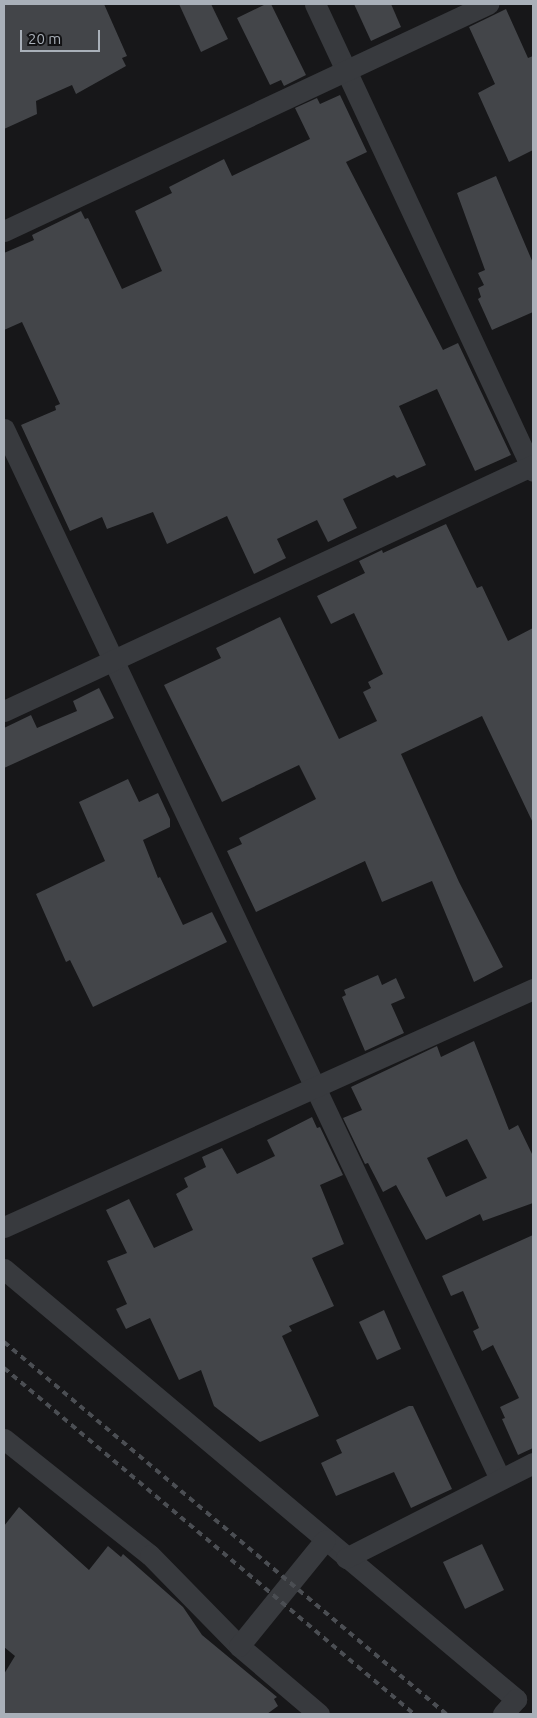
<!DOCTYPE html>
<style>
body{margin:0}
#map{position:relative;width:537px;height:1718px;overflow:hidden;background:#171719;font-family:Ubuntu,sans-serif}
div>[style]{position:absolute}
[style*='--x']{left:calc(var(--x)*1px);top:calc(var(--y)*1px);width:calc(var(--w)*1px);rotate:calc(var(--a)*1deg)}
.building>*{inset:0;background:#434549}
.street>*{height:21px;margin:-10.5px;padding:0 10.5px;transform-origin:10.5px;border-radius:10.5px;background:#383a3e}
.rail>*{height:4px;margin-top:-2px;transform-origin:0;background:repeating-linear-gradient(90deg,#4b4e53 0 6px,transparent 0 11px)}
span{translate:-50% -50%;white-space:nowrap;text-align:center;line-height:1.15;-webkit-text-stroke:4px #121214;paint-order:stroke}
.frame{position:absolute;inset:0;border:5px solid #a9b0b9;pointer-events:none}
.scale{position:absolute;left:20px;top:30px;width:80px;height:22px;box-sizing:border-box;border:2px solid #a9b0b9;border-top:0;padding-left:6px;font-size:15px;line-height:18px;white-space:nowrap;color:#a9b0b9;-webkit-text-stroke:4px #121214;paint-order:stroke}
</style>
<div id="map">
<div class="building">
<div style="clip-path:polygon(4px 4px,104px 4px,127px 56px,122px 58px,126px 66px,76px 94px,72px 85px,36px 101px,37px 114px,4px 129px)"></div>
<div style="clip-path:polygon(179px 4px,211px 4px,228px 39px,201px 52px)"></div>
<div style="clip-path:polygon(266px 4px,271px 4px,306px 75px,284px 86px,281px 80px,270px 85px,237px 18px)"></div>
<div style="clip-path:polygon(354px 4px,391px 4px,401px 27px,371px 41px)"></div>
<div style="clip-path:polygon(506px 9px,528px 58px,533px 56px,533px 150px,509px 162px,478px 93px,495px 84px,469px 27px)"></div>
<div style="clip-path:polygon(340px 95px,367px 152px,346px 162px,443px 350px,458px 343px,511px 455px,475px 471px,437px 389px,399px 406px,426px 465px,397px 478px,394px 475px,343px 499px,357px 528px,328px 542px,317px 520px,277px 539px,286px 558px,254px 574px,227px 516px,167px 544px,153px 512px,107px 529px,102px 517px,70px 531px,21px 425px,56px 410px,55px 406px,60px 404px,22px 322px,4px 330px,4px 253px,34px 240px,32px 235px,81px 211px,85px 219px,88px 218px,122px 289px,162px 271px,135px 211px,172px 193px,169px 187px,224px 159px,232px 176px,310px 139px,295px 108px,317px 98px,320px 104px)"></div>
<div style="clip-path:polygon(496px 176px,533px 263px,533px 312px,492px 330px,478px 299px,481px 297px,478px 288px,484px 285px,478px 273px,485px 270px,457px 193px)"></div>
<div style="clip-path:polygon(446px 524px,477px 588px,482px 586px,508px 641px,533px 628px,533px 823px,482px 716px,401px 754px,459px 882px,503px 967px,474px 982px,432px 881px,382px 902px,365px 861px,256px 912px,227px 851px,242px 844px,239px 838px,316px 799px,299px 765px,222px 802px,164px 685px,221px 658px,216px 648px,280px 617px,339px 739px,377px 721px,363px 692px,371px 688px,368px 682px,383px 674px,354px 613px,331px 624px,317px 596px,365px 573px,359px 561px,382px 550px,383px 553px)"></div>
<div style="clip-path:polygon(99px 688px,114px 718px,4px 768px,4px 728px,31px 715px,37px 728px,77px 711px,73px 701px)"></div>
<div style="clip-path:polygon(128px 779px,139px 802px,158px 793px,170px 819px,170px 827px,143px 840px,158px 878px,160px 877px,183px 925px,212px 912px,227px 942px,93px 1007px,70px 960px,66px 962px,36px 894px,105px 861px,79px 802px)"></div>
<div style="clip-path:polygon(378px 975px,382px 985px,396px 978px,405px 998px,391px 1004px,404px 1033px,365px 1051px,342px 997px,346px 995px,344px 990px)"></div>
<div style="clip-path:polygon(evenodd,474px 1041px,509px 1130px,518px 1125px,533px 1156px,533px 1203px,483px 1221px,480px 1214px,426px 1240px,396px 1185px,383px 1192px,368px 1163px,365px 1164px,343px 1118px,362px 1110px,351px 1087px,437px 1046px,441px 1057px,474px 1041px,467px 1139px,487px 1178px,446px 1197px,427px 1158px,467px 1139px)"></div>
<div style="clip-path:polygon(312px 1117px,317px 1128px,320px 1127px,343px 1175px,320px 1185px,344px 1244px,312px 1258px,334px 1306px,289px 1326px,292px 1331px,282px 1336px,319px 1416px,260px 1442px,214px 1406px,201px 1370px,179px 1380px,150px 1318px,126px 1329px,116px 1309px,127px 1304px,107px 1261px,127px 1253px,106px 1210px,129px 1199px,154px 1248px,193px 1230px,176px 1194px,188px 1187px,184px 1178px,206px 1167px,202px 1157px,222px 1148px,237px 1174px,275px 1156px,267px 1140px)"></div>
<div style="clip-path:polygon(533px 1235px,533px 1448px,518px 1455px,502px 1419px,505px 1418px,500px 1407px,519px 1398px,493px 1345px,482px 1351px,473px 1331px,479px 1328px,463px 1291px,451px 1296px,442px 1276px)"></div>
<div style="clip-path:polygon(384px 1310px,401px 1349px,377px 1360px,359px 1322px)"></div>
<div style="clip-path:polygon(409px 1406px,413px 1406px,452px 1489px,411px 1508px,394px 1472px,336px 1496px,321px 1463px,342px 1453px,336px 1440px)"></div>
<div style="clip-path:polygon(19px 1507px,89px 1570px,108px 1546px,121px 1557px,123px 1554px,183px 1607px,202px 1635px,277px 1697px,274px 1699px,278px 1706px,267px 1714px,4px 1714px,4px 1674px,15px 1656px,4px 1647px,4px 1526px)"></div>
<div style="clip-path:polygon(482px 1544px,504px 1590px,465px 1609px,443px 1562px)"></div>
</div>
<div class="street">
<div style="--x:315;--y:4;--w:515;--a:64.98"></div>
<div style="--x:4;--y:231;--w:535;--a:-25.13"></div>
<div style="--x:4;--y:429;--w:1161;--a:64.71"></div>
<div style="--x:4;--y:711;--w:583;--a:-24.94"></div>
<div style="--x:4;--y:1227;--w:580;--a:-24.22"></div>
<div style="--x:4;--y:1269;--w:669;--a:40.03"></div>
<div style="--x:516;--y:1699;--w:20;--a:131"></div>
<div style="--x:4;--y:1439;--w:186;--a:38.5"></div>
<div style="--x:150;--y:1555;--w:127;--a:45.6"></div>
<div style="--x:239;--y:1646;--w:105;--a:40.4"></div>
<div style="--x:346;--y:1558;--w:210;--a:-26.9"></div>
<div style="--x:239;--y:1646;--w:136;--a:-50.9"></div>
</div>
<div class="rail">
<div style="--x:4;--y:1342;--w:578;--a:40.08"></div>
<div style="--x:4;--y:1368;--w:536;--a:40.16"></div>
</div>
<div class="frame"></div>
<div class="scale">20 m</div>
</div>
